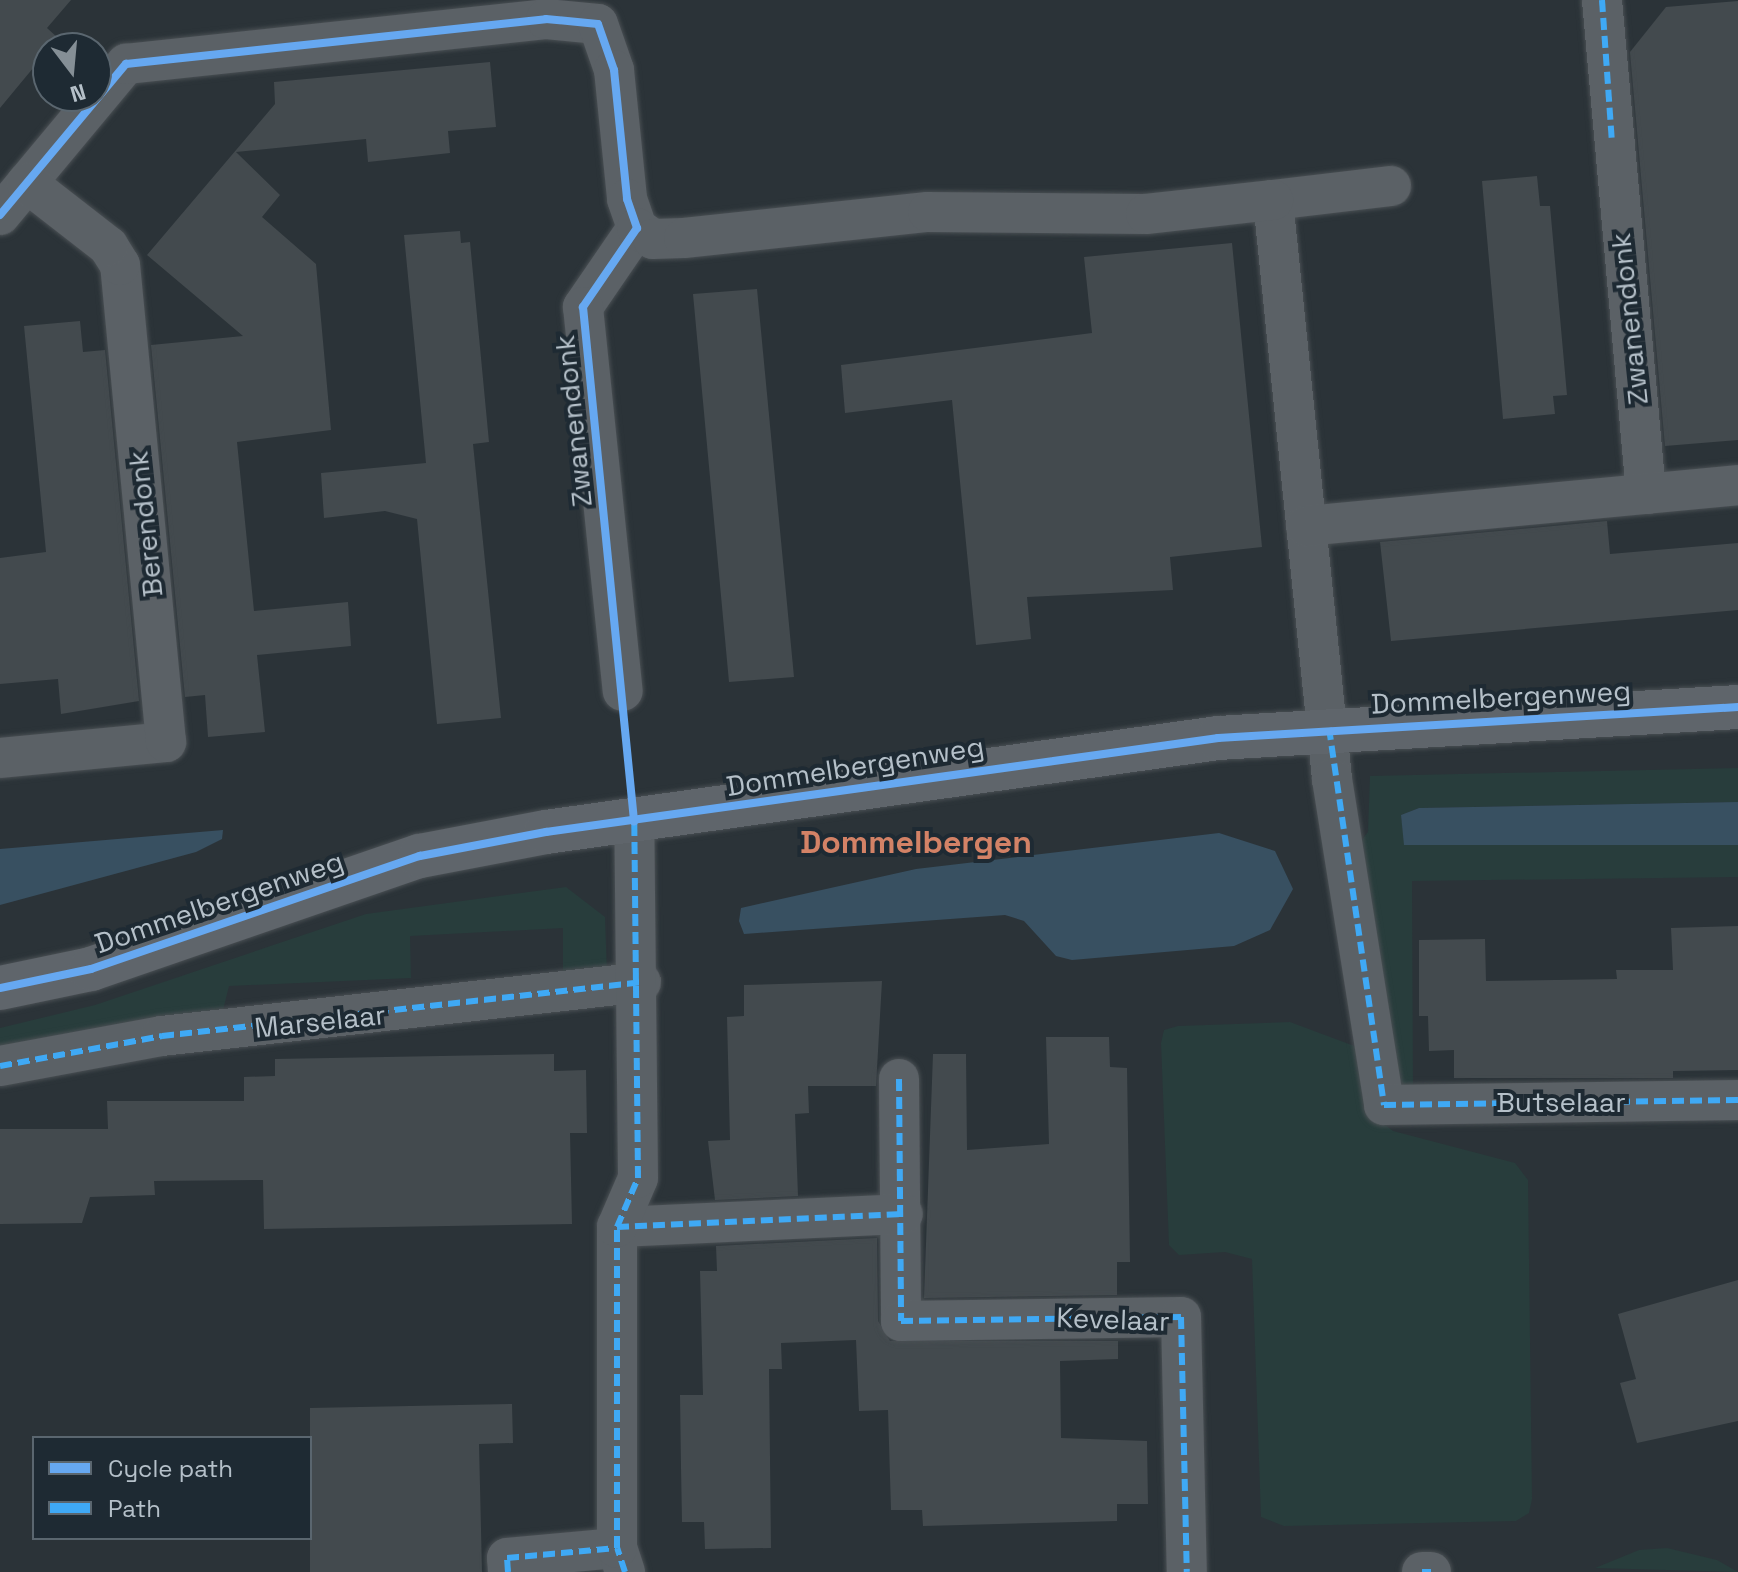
<!DOCTYPE html>
<style>
body{margin:0}
#map{position:relative;width:1738px;height:1572px;overflow:hidden;background:#2b3338;font-family:"Space Grotesk",sans-serif}
div>[style]{position:absolute}
[style*='--x']{left:calc(var(--x)*1px);top:calc(var(--y)*1px);width:calc(var(--w)*1px);rotate:calc(var(--a)*1deg)}
.green>*{inset:0;background:#283d3c}
.water>*{inset:0;background:#385061}
.building>*{inset:0;background:#434a4e}
.roads{filter:drop-shadow(0 0 2px #494f53) drop-shadow(0 0 2px #494f53)}
.street>*{height:40px;margin:-20px;padding:0 20px;transform-origin:20px;border-radius:20px;background:#5b6166}
.secondary>*{height:44px;margin:-22px;padding:0 22px;transform-origin:22px;border-radius:22px;background:#5f656b}
.quiet>*{height:6px;margin-top:-3px;transform-origin:0;background:repeating-linear-gradient(90deg,#3fa9f5 0 12px,transparent 0 18px)}
.cycleway>*{height:8px;margin:-4px;padding:0 4px;transform-origin:4px;border-radius:4px;background:#66a8f1}
span{translate:-50% -50%;white-space:nowrap;text-align:center;line-height:1.15;-webkit-text-stroke:8px #1e2a33;paint-order:stroke}
.street-label{font-size:28px;color:#b5c0c9}
.quarter-label{font-size:32px;color:#d38266;font-weight:700}
.legend{position:absolute;left:32px;top:1436px;width:280px;height:104px;box-sizing:border-box;background:#1e2a33;border:2px solid #5a666f;margin:0;padding:10px 14px;list-style:none;font-size:24px;color:#b5c0c9}
.legend li{display:flex;align-items:center;gap:16px;height:40px}
.legend b{width:40px;border:2px solid #5a666f}
.north{position:absolute;left:32px;top:32px;width:80px;height:80px;box-sizing:border-box;background:#1e2a33;border:2px solid #5a666f;border-radius:50%;rotate:164deg;font-size:22px;font-weight:700;line-height:32px;text-align:center;color:#b5c0c9}
.north::after{content:'';display:block;margin:auto;width:28px;height:36px;background:#858f96;clip-path:polygon(50% 0,100% 100%,50% 72%,0 100%)}
</style>
<div id="map">
<div class="green">
<div style="clip-path:polygon(1738px 768px,1738px 802px,1419px 808px,1401px 815px,1405px 845px,1738px 845px,1738px 877px,1412px 881px,1413px 1091px,1391px 1093px,1361px 841px,1368px 832px,1370px 776px)"></div>
<div style="clip-path:polygon(566px 887px,605px 917px,607px 974px,563px 974px,563px 928px,410px 936px,411px 978px,229px 986px,223px 1010px,0 1052px,0 1028px,95px 1005px,366px 914px)"></div>
<div style="clip-path:polygon(1290px 1022px,1365px 1050px,1384px 1124px,1393px 1131px,1515px 1163px,1528px 1180px,1532px 1499px,1529px 1513px,1516px 1521px,1284px 1526px,1261px 1517px,1252px 1259px,1225px 1252px,1179px 1255px,1169px 1245px,1161px 1043px,1164px 1030px,1178px 1026px)"></div>
<div style="clip-path:polygon(1667px 1548px,1717px 1560px,1738px 1572px,1595px 1568px,1639px 1550px)"></div>
</div>
<div class="water">
<div style="clip-path:polygon(1738px 802px,1738px 845px,1404px 845px,1401px 815px,1419px 808px)"></div>
<div style="clip-path:polygon(223px 830px,222px 839px,196px 852px,0 905px,0 849px)"></div>
<div style="clip-path:polygon(1219px 833px,1275px 851px,1293px 889px,1270px 930px,1234px 946px,1072px 960px,1056px 956px,1024px 921px,1005px 915px,744px 934px,739px 921px,741px 908px,916px 869px)"></div>
</div>
<div class="building">
<div style="clip-path:polygon(0 0,71px 0,47px 28px,58px 38px,0 108px)"></div>
<div style="clip-path:polygon(1738px 1px,1738px 440px,1665px 446px,1630px 52px,1666px 7px)"></div>
<div style="clip-path:polygon(490px 62px,496px 127px,448px 131px,450px 153px,368px 162px,366px 139px,236px 152px,280px 195px,262px 217px,316px 264px,331px 430px,237px 442px,254px 611px,348px 602px,351px 646px,257px 655px,265px 732px,208px 737px,205px 695px,185px 697px,151px 345px,243px 336px,147px 255px,275px 104px,274px 82px)"></div>
<div style="clip-path:polygon(1537px 176px,1540px 206px,1550px 206px,1567px 395px,1553px 396px,1555px 414px,1503px 419px,1482px 181px)"></div>
<div style="clip-path:polygon(460px 231px,461px 243px,470px 242px,489px 442px,473px 444px,501px 718px,437px 724px,417px 519px,385px 511px,324px 518px,321px 473px,426px 463px,404px 235px)"></div>
<div style="clip-path:polygon(1232px 243px,1262px 547px,1170px 557px,1173px 590px,1027px 597px,1031px 639px,976px 645px,952px 400px,845px 413px,841px 365px,1092px 333px,1084px 257px)"></div>
<div style="clip-path:polygon(757px 289px,794px 677px,729px 682px,693px 294px)"></div>
<div style="clip-path:polygon(80px 321px,83px 352px,105px 350px,139px 701px,61px 714px,58px 679px,0 684px,0 558px,46px 552px,24px 326px)"></div>
<div style="clip-path:polygon(1607px 521px,1610px 554px,1738px 543px,1738px 610px,1391px 641px,1380px 542px)"></div>
<div style="clip-path:polygon(1738px 926px,1738px 1070px,1673px 1071px,1673px 1078px,1454px 1078px,1454px 1050px,1429px 1051px,1428px 1016px,1419px 1016px,1419px 940px,1485px 939px,1486px 981px,1617px 979px,1616px 970px,1673px 970px,1671px 928px)"></div>
<div style="clip-path:polygon(882px 981px,876px 1086px,808px 1086px,809px 1113px,795px 1114px,798px 1196px,715px 1200px,708px 1141px,730px 1140px,727px 1017px,744px 1016px,744px 985px)"></div>
<div style="clip-path:polygon(1046px 1037px,1109px 1037px,1110px 1067px,1127px 1068px,1130px 1262px,1117px 1262px,1117px 1295px,924px 1298px,933px 1054px,966px 1054px,967px 1150px,1049px 1144px)"></div>
<div style="clip-path:polygon(554px 1054px,554px 1071px,586px 1070px,587px 1133px,570px 1133px,572px 1224px,264px 1229px,263px 1180px,154px 1181px,155px 1195px,90px 1197px,82px 1223px,0 1224px,0 1129px,108px 1129px,107px 1101px,244px 1101px,244px 1077px,275px 1076px,275px 1059px)"></div>
<div style="clip-path:polygon(877px 1238px,878px 1321px,890px 1341px,1118px 1341px,1118px 1359px,1060px 1361px,1061px 1438px,1147px 1441px,1148px 1504px,1117px 1504px,1117px 1521px,923px 1526px,922px 1510px,891px 1510px,888px 1410px,859px 1411px,856px 1340px,781px 1343px,782px 1369px,769px 1369px,771px 1548px,705px 1549px,704px 1522px,682px 1522px,681px 1467px,680px 1395px,703px 1395px,700px 1271px,717px 1271px,716px 1246px)"></div>
<div style="clip-path:polygon(1738px 1280px,1738px 1421px,1637px 1443px,1620px 1383px,1636px 1379px,1618px 1314px)"></div>
<div style="clip-path:polygon(512px 1404px,513px 1443px,479px 1444px,482px 1572px,310px 1572px,310px 1408px)"></div>
</div>
<div class="roads">
<div class="street">
<div style="--x:1602;--y:0;--w:496;--a:84.9"></div>
<div style="--x:1391;--y:186;--w:119;--a:173.2"></div>
<div style="--x:1273;--y:200;--w:582;--a:84.18"></div>
<div style="--x:1332;--y:779;--w:330;--a:80.9"></div>
<div style="--x:1384;--y:1105;--w:354;--a:-0.8"></div>
<div style="--x:0;--y:215;--w:197;--a:-50.2"></div>
<div style="--x:126;--y:64;--w:422;--a:-6.1"></div>
<div style="--x:546;--y:19;--w:52;--a:5.5"></div>
<div style="--x:598;--y:24;--w:49;--a:70.8"></div>
<div style="--x:614;--y:70;--w:130;--a:84.2"></div>
<div style="--x:627;--y:199;--w:31;--a:71"></div>
<div style="--x:637;--y:228;--w:96;--a:124.4"></div>
<div style="--x:583;--y:307;--w:386;--a:84.1"></div>
<div style="--x:637;--y:228;--w:19;--a:35"></div>
<div style="--x:653;--y:239;--w:31;--a:-2"></div>
<div style="--x:684;--y:238;--w:245;--a:-6.1"></div>
<div style="--x:928;--y:212;--w:218;--a:0.5"></div>
<div style="--x:1146;--y:214;--w:128;--a:-6.3"></div>
<div style="--x:1306;--y:526;--w:434;--a:-5.4"></div>
<div style="--x:0;--y:758;--w:167;--a:-5.5"></div>
<div style="--x:166;--y:742;--w:479;--a:-95.5"></div>
<div style="--x:120;--y:265;--w:22;--a:-122"></div>
<div style="--x:108;--y:246;--w:103;--a:-142.1"></div>
<div style="--x:0;--y:1066;--w:165;--a:-10.5"></div>
<div style="--x:162;--y:1036;--w:482;--a:-6.4"></div>
<div style="--x:899;--y:1079;--w:242;--a:89.5"></div>
<div style="--x:901;--y:1321;--w:280;--a:-0.8"></div>
<div style="--x:1181;--y:1317;--w:255;--a:88.7"></div>
<div style="--x:617;--y:1227;--w:286;--a:-2.6"></div>
<div style="--x:508;--y:1572;--w:14;--a:-94"></div>
<div style="--x:507;--y:1558;--w:110;--a:-5.2"></div>
<div style="--x:625;--y:1572;--w:25;--a:-108"></div>
<div style="--x:617;--y:1548;--w:321;--a:-90"></div>
<div style="--x:617;--y:1227;--w:53;--a:-66.8"></div>
<div style="--x:638;--y:1178;--w:357;--a:-90.6"></div>
<div style="--x:1422;--y:1572;--w:9;--a:0"></div>
</div>
<div class="secondary">
<div style="--x:0;--y:988;--w:93;--a:-11.8"></div>
<div style="--x:91;--y:969;--w:348;--a:-19"></div>
<div style="--x:420;--y:856;--w:128;--a:-10.8"></div>
<div style="--x:546;--y:832;--w:679;--a:-7.96"></div>
<div style="--x:1218;--y:738;--w:521;--a:-3.41"></div>
</div>
</div>
<div class="quiet">
<div style="--x:1602;--y:0;--w:144;--a:86"></div>
<div style="--x:1329;--y:728;--w:381;--a:81.7"></div>
<div style="--x:1384;--y:1105;--w:354;--a:-0.8"></div>
<div style="--x:0;--y:1066;--w:165;--a:-10.5"></div>
<div style="--x:162;--y:1036;--w:482;--a:-6.4"></div>
<div style="--x:899;--y:1079;--w:242;--a:89.5"></div>
<div style="--x:901;--y:1321;--w:280;--a:-0.8"></div>
<div style="--x:1181;--y:1317;--w:255;--a:88.7"></div>
<div style="--x:617;--y:1227;--w:286;--a:-2.6"></div>
<div style="--x:508;--y:1572;--w:14;--a:-94"></div>
<div style="--x:507;--y:1558;--w:110;--a:-5.2"></div>
<div style="--x:625;--y:1572;--w:25;--a:-108"></div>
<div style="--x:617;--y:1548;--w:321;--a:-90"></div>
<div style="--x:617;--y:1227;--w:53;--a:-66.8"></div>
<div style="--x:638;--y:1178;--w:357;--a:-90.6"></div>
<div style="--x:1422;--y:1572;--w:9;--a:0"></div>
</div>
<div class="cycleway">
<div style="--x:598;--y:24;--w:49;--a:70.8"></div>
<div style="--x:614;--y:70;--w:130;--a:84.2"></div>
<div style="--x:627;--y:199;--w:31;--a:71"></div>
<div style="--x:637;--y:228;--w:96;--a:124.4"></div>
<div style="--x:583;--y:307;--w:517;--a:84.33"></div>
<div style="--x:0;--y:215;--w:197;--a:-50.2"></div>
<div style="--x:126;--y:64;--w:422;--a:-6.1"></div>
<div style="--x:546;--y:19;--w:52;--a:5.5"></div>
<div style="--x:0;--y:988;--w:93;--a:-11.8"></div>
<div style="--x:91;--y:969;--w:348;--a:-19"></div>
<div style="--x:420;--y:856;--w:128;--a:-10.8"></div>
<div style="--x:546;--y:832;--w:679;--a:-7.96"></div>
<div style="--x:1218;--y:738;--w:521;--a:-3.41"></div>
</div>
<div class="street-label">
<span style="left:1629px;top:319px;rotate:-96deg">Zwanendonk</span>
<span style="left:573px;top:421px;rotate:-96deg">Zwanendonk</span>
<span style="left:145px;top:524px;rotate:-96deg">Berendonk</span>
<span style="left:1501px;top:697px;rotate:-3deg">Dommelbergenweg</span>
<span style="left:855px;top:766px;rotate:-9deg">Dommelbergenweg</span>
<span style="left:219px;top:902px;rotate:-19deg">Dommelbergenweg</span>
<span style="left:320px;top:1021px;rotate:-6deg">Marselaar</span>
<span style="left:1561px;top:1102px">Butselaar</span>
<span style="left:1113px;top:1319px;rotate:2deg">Kevelaar</span>
</div>
<div class="quarter-label">
<span style="left:916px;top:842px">Dommelbergen</span>
</div>
<ul class="legend">
<li><b style="height:10px;background:#66a8f1"></b>Cycle path</li>
<li><b style="height:10px;background:#3fa9f5"></b>Path</li>
</ul>
<div class="north">N</div>
</div>
